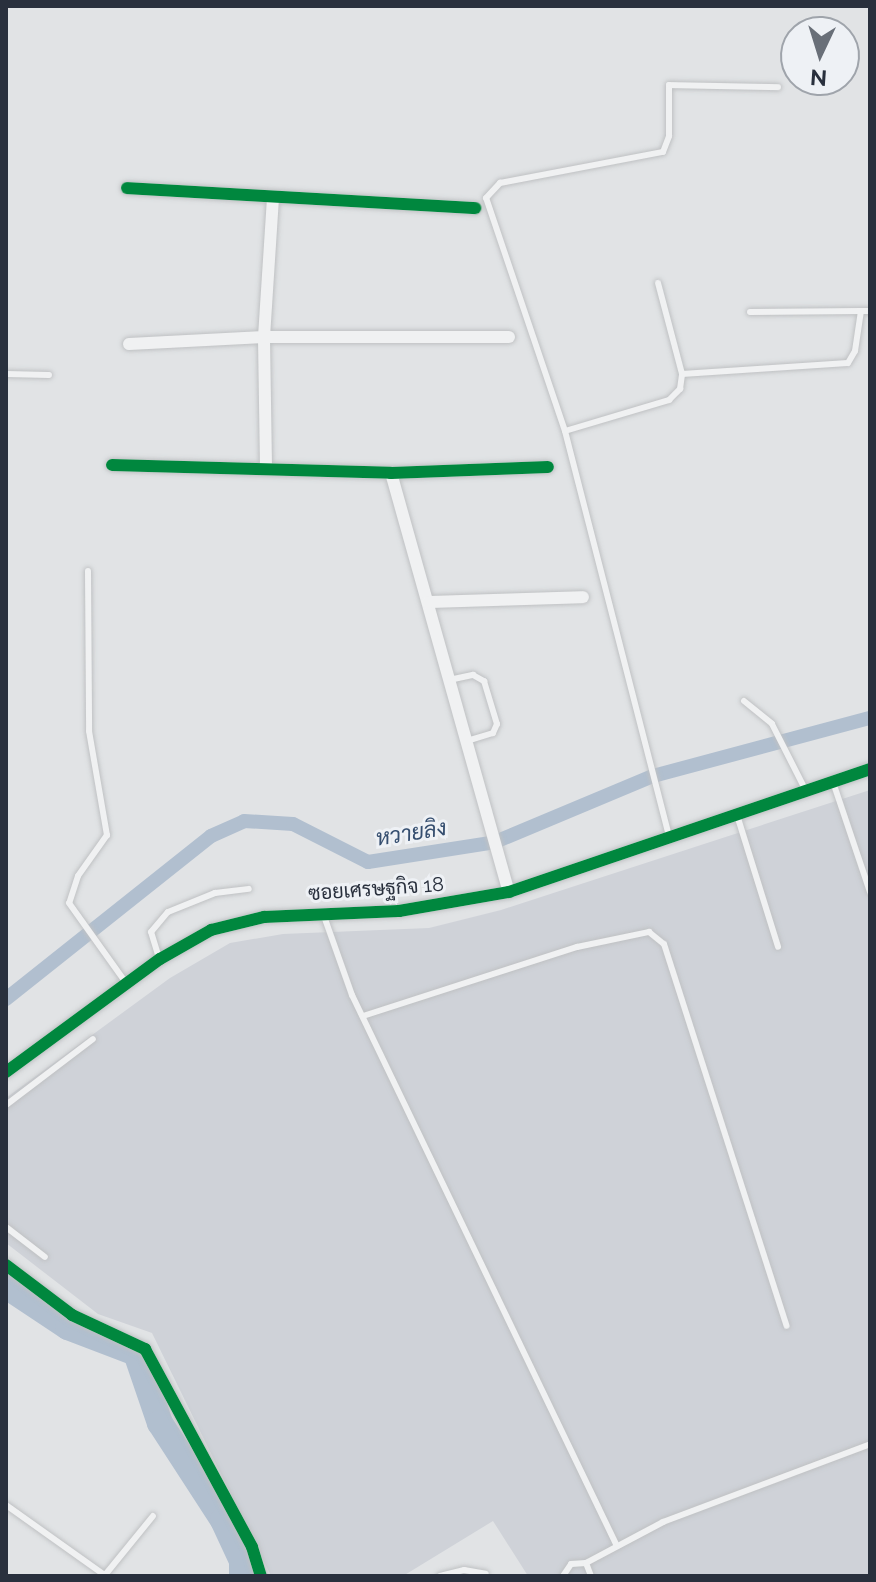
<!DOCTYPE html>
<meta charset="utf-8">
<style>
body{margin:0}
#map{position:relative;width:876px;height:1582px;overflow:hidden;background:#e1e3e5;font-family:Raleway,Sarabun,sans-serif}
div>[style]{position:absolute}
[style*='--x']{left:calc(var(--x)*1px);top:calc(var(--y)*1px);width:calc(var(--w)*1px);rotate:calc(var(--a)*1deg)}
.built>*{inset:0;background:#cfd2d8}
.canal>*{height:14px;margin:-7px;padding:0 7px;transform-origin:7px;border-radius:7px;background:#b1bfcf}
.river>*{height:26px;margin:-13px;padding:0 13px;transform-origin:13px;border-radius:13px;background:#b1bfcf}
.roads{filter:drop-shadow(0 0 2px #bfc1c3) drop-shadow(0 0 2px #bfc1c3)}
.lane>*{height:6px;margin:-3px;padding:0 3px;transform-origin:3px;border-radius:3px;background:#f0f1f2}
.street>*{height:12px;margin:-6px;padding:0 6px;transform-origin:6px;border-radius:6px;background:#f0f1f2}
.cycleway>*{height:12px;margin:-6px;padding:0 6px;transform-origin:6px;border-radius:6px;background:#00873e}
span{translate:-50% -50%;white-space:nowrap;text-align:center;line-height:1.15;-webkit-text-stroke:6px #eef1f5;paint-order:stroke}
.street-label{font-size:20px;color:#29303d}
.water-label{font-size:22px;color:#354e6f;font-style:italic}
.frame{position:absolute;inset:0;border:8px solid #29303d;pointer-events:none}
.north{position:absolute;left:780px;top:16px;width:80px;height:80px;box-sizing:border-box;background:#eef1f5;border:2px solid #9fa4ab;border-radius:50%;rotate:184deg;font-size:22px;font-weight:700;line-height:32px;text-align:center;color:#29303d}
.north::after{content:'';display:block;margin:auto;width:28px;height:36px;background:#696f78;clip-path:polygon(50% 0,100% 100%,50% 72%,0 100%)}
</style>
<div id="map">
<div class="built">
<div style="clip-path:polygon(870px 790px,870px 1576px,528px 1576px,493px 1521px,403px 1576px,271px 1576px,152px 1333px,98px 1314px,6px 1243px,6px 1098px,170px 978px,230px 943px,283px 934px,429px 928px,501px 910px)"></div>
</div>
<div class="canal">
<div style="--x:6;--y:999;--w:262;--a:-38.5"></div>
<div style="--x:211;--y:836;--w:36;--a:-24"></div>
<div style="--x:244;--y:821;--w:49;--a:3.5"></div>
<div style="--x:293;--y:824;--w:84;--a:26.9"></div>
<div style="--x:368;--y:862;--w:129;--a:-8.9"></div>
<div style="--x:495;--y:842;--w:171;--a:-22.7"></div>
<div style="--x:653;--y:776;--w:225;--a:-15"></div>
</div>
<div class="river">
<div style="--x:6;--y:1286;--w:74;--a:33.5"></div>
<div style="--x:68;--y:1327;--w:73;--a:20.9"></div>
<div style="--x:136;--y:1353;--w:74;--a:71.1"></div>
<div style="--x:160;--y:1423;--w:116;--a:57"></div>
<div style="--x:223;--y:1520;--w:45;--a:65.1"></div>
<div style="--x:242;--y:1561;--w:15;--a:90"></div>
</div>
<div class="roads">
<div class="lane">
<div style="--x:658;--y:283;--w:94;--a:75.2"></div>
<div style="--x:682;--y:374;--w:166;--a:-3.8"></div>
<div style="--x:848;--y:363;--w:14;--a:-60"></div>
<div style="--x:855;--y:351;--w:40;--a:-81.5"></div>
<div style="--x:861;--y:311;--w:9;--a:0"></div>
<div style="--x:750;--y:312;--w:111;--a:-0.5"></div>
<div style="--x:6;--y:374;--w:43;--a:1.3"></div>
<div style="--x:565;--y:431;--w:109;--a:-16.6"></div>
<div style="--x:669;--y:400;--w:16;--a:-45"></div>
<div style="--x:680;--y:389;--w:15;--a:-82"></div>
<div style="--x:88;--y:571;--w:160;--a:89.6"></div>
<div style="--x:89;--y:731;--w:106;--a:80.2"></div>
<div style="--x:107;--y:835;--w:50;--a:125.3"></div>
<div style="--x:78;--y:876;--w:28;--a:108"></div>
<div style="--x:69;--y:903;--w:98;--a:54.5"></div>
<div style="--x:449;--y:680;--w:25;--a:-12"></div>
<div style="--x:473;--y:675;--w:13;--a:29"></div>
<div style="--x:484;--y:681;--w:45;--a:73.2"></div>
<div style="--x:497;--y:724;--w:10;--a:114"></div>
<div style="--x:493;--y:733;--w:27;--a:163"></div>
<div style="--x:744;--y:701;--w:36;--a:39"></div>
<div style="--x:772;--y:724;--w:75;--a:63.1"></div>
<div style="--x:833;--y:782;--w:116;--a:71.4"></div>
<div style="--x:737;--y:815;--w:138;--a:72.7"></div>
<div style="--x:669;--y:836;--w:418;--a:-104.4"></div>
<div style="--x:565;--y:431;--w:246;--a:-108.7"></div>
<div style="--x:486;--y:198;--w:21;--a:-47"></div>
<div style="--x:500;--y:183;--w:166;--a:-10.8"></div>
<div style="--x:663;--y:152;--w:17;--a:-69"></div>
<div style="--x:669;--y:136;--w:51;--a:-90"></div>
<div style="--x:669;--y:85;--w:109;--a:1.1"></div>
<div style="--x:324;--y:916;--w:84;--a:70.5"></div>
<div style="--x:352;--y:995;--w:609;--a:64.32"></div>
<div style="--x:159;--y:958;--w:27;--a:-107"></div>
<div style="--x:151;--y:932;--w:26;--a:-50"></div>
<div style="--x:168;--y:912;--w:51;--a:-22"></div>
<div style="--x:215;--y:893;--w:34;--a:-7"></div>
<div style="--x:363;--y:1016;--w:225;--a:-17.9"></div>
<div style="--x:577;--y:947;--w:74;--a:-11.8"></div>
<div style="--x:649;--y:932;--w:19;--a:39"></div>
<div style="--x:664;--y:944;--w:401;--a:72.2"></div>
<div style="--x:6;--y:1105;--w:109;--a:-37.2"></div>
<div style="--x:6;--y:1227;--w:49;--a:37.6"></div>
<div style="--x:6;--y:1505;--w:123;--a:35.4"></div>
<div style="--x:105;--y:1575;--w:76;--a:-50.9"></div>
<div style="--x:440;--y:1576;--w:25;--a:-14"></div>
<div style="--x:464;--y:1570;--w:22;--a:10"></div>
<div style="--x:563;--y:1576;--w:14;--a:-56"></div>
<div style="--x:571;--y:1564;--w:15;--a:-4"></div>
<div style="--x:591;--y:1576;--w:14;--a:-111"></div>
<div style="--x:586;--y:1563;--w:87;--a:-28"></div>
<div style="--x:663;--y:1522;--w:221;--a:-20.6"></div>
</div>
<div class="street">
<div style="--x:127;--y:188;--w:349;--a:3.3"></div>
<div style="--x:129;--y:344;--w:135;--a:-3"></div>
<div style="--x:264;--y:337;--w:245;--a:0"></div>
<div style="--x:112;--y:465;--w:279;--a:1.6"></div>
<div style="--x:391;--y:473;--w:157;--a:-2.2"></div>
<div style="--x:266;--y:466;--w:129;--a:-90.9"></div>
<div style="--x:264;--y:337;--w:140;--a:-86.3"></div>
<div style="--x:391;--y:473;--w:435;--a:74.3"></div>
<div style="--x:428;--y:602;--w:155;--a:-1.8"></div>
<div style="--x:6;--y:1072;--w:191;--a:-36.3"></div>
<div style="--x:160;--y:959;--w:59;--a:-29.6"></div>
<div style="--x:211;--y:930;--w:55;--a:-13.8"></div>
<div style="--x:264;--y:917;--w:135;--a:-2.5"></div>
<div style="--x:399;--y:911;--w:112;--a:-9.8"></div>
<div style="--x:509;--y:892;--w:381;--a:-18.8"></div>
<div style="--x:6;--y:1265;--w:83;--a:37.1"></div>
<div style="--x:72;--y:1315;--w:81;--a:25"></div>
<div style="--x:145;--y:1349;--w:225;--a:61.6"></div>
<div style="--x:252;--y:1547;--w:30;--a:73"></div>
</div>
</div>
<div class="cycleway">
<div style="--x:127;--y:188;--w:349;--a:3.3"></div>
<div style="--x:112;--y:465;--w:279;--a:1.6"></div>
<div style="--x:391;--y:473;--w:157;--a:-2.2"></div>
<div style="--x:6;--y:1072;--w:191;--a:-36.3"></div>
<div style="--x:160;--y:959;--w:59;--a:-29.6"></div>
<div style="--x:211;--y:930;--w:55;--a:-13.8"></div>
<div style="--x:264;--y:917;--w:135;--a:-2.5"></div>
<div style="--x:399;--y:911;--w:112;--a:-9.8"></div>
<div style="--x:509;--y:892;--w:381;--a:-18.8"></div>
<div style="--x:6;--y:1265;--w:83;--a:37.1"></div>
<div style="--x:72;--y:1315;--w:81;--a:25"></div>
<div style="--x:145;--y:1349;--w:225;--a:61.6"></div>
<div style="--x:252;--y:1547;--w:30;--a:73"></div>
</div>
<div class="street-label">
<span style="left:376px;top:889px;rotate:-4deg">ซอยเศรษฐกิจ 18</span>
</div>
<div class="water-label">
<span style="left:411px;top:833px;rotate:-9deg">หวายลิง</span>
</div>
<div class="frame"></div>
<div class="north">N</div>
</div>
